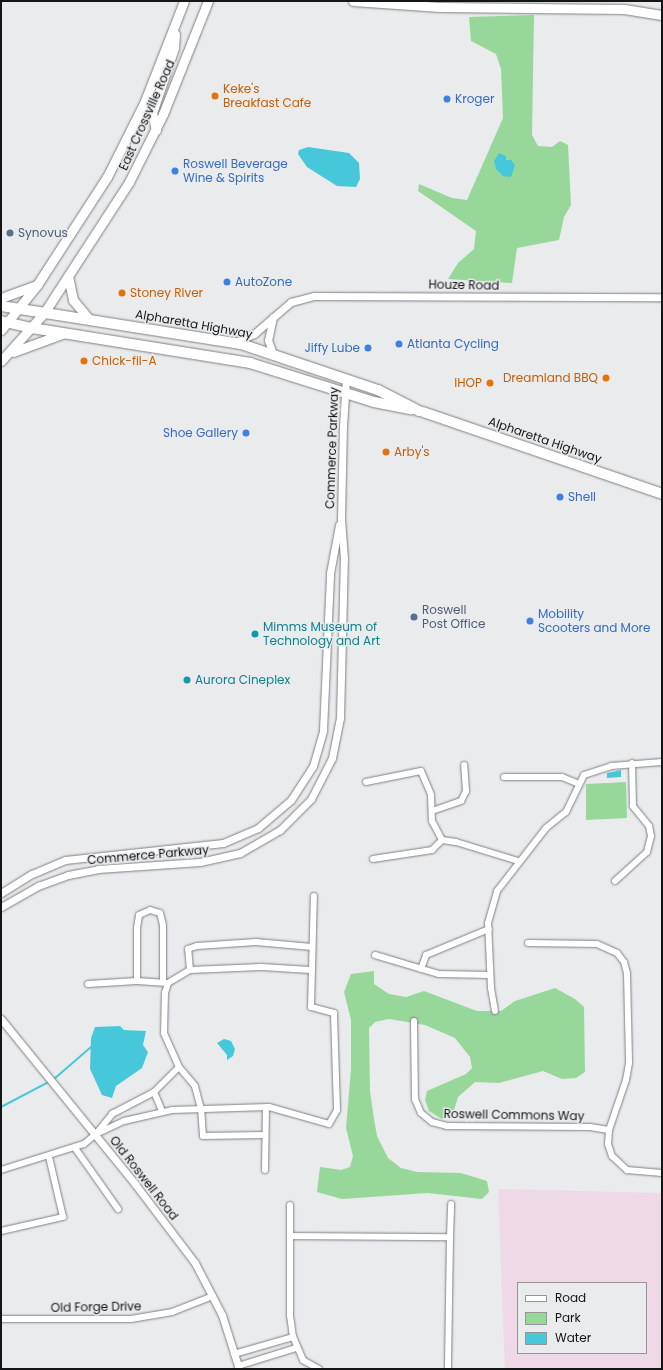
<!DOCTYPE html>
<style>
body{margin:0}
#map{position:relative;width:663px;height:1370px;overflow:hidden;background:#e9ebed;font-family:Poppins,sans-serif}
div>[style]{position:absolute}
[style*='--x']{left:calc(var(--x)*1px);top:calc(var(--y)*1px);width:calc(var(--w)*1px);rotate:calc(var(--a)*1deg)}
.industrial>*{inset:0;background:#efd9e7}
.green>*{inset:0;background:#98d79a}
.water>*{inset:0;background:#47c8da}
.stream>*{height:2px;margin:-1px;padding:0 1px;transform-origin:1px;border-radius:1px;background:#47c8da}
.roads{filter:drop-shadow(0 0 1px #7e7f81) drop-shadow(0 0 1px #7e7f81)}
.minor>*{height:6px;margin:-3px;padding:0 3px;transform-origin:3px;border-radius:3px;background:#fff}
.tertiary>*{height:7px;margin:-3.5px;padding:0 3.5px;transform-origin:3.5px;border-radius:3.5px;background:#fff}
.primary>*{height:9px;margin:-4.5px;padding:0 4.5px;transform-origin:4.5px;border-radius:4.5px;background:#fff}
.trunk>*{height:10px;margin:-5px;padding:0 5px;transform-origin:5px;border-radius:5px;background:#fff}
.dots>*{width:11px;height:11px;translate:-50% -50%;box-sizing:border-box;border:2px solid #e9ebed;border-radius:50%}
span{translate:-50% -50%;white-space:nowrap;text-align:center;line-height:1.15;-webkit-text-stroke:3px #e9ebed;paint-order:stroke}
.food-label{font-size:12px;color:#c56008}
.left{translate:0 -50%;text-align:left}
.right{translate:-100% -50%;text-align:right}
.shop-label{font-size:12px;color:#366cbe}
.street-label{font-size:12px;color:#141516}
.service-label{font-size:12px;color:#4e5e75}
.culture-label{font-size:12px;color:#0d838f}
.frame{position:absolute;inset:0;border:2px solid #141516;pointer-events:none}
.legend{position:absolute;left:517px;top:1282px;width:130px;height:72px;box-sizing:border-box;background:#e9ebed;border:1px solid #949597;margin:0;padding:5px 7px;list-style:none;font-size:12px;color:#141516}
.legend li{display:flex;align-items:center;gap:8px;height:20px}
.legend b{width:20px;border:1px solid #949597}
</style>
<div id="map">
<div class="industrial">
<div style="clip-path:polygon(evenodd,498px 1189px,662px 1193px,662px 1369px,505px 1369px,498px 1189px,518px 1283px,646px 1283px,646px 1353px,518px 1353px,518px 1283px)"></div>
</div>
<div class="green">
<div style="clip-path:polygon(534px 15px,532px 135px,538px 146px,552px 147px,560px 141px,568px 145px,571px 205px,564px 217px,559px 240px,517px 248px,512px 283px,448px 279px,458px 263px,474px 249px,476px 231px,418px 191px,419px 184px,452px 198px,467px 200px,503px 118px,501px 69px,496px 54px,471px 41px,469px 17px)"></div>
<div style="clip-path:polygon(626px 782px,627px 818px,586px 820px,586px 784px)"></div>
<div style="clip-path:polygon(374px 971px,374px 984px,389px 994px,406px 997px,424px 991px,477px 1011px,501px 1011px,515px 1001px,555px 988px,575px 999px,584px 1007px,585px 1072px,576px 1078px,562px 1079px,543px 1071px,499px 1083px,475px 1082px,458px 1097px,452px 1117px,442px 1119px,429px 1111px,425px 1100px,427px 1091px,466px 1074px,472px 1068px,470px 1057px,462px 1047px,455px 1038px,425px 1025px,389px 1019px,375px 1022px,369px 1028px,370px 1091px,374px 1119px,377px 1136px,388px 1158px,401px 1168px,417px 1172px,461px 1173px,487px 1181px,489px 1192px,482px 1199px,428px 1193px,342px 1199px,317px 1192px,320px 1167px,341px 1170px,350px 1167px,353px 1156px,346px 1128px,351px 1069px,351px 1020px,344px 992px,351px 974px)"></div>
</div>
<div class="water">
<div style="clip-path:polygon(308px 147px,349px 153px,359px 163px,360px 179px,356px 187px,337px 186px,307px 167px,298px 154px,299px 150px)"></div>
<div style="clip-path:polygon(499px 153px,506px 156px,506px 160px,511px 160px,515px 165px,511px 177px,503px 176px,496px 169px,494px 161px)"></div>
<div style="clip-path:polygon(621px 770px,621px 777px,607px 778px,607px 773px)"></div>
<div style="clip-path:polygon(120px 1026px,124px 1030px,146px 1031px,143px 1045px,148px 1052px,142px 1068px,116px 1086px,112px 1098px,102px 1095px,90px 1069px,91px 1038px,95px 1027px)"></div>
<div style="clip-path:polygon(224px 1039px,231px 1041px,235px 1049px,233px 1056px,227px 1060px,227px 1055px,217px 1043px)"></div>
</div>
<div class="stream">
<div style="--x:1;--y:1107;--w:60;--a:-27.8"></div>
<div style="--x:54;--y:1079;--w:49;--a:-40.9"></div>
</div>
<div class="roads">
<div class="minor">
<div style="--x:504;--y:777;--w:58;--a:0"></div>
<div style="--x:562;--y:777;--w:18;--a:22"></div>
<div style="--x:366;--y:782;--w:56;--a:-11.3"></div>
<div style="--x:421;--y:771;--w:26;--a:67"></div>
<div style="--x:431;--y:795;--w:26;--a:88"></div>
<div style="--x:432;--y:821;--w:21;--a:62"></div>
<div style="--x:442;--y:840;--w:14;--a:8"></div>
<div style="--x:456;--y:842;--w:65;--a:17"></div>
<div style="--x:432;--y:811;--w:31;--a:-19"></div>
<div style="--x:461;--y:801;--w:11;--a:-63"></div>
<div style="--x:466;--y:791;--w:26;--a:-94"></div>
<div style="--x:373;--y:859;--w:60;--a:-8.7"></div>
<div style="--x:432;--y:850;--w:14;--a:-45"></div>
<div style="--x:615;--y:881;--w:43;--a:-42.2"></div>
<div style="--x:647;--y:852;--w:16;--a:-76"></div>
<div style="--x:651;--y:836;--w:10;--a:-101"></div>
<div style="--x:649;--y:826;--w:26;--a:-129"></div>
<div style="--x:633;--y:806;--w:43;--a:-91.3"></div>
<div style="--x:528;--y:943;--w:69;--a:0.8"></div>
<div style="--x:597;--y:944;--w:22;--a:24"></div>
<div style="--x:617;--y:953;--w:11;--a:52"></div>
<div style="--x:624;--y:962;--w:11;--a:75"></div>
<div style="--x:627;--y:973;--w:90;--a:88.7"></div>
<div style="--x:629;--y:1063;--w:17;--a:100"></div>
<div style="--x:626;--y:1080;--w:53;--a:108.8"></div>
<div style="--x:609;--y:1130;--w:14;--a:94"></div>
<div style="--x:608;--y:1144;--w:13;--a:72"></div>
<div style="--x:612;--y:1156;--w:21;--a:43"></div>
<div style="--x:627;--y:1170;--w:35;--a:5"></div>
<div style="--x:375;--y:955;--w:67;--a:16.5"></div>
<div style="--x:439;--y:974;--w:51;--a:1.1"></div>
<div style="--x:421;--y:969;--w:15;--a:-70"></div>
<div style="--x:426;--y:955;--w:68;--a:-22.4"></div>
<div style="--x:190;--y:970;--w:21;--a:-95"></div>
<div style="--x:188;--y:949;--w:9;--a:-18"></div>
<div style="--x:197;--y:946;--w:59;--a:-3.9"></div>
<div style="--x:256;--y:942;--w:56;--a:5.1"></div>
<div style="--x:137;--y:981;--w:53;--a:-90"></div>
<div style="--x:137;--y:928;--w:13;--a:-81"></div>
<div style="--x:139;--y:915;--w:12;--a:-24"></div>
<div style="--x:150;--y:910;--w:10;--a:17"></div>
<div style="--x:160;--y:913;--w:12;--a:76"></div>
<div style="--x:163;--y:925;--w:57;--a:90"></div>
<div style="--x:88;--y:984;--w:49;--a:-3.5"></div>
<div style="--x:137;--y:981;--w:30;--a:4"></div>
<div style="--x:495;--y:1011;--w:23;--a:-100"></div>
<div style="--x:491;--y:988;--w:65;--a:-92.6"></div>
<div style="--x:488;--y:923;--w:33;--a:-74"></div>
<div style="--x:497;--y:891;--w:80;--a:-52.1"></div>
<div style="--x:546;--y:828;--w:26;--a:-39"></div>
<div style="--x:566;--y:812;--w:41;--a:-64.1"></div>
<div style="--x:584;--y:775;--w:28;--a:-18"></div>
<div style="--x:611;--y:766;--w:51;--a:-4.5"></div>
<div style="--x:414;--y:1021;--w:78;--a:89.3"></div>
<div style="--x:415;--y:1099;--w:15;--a:67"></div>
<div style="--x:421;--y:1113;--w:14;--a:39"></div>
<div style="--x:432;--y:1122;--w:16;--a:15"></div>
<div style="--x:447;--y:1126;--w:143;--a:0.4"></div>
<div style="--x:590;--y:1127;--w:19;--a:9"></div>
<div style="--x:154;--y:1092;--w:21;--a:67"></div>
<div style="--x:96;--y:1134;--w:31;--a:-25"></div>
<div style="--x:124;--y:1121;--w:49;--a:-12.9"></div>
<div style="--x:172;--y:1110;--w:97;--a:-1.8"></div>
<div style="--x:269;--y:1107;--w:62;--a:15.8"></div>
<div style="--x:329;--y:1124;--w:16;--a:-60"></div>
<div style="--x:337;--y:1110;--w:97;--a:-91.8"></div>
<div style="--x:334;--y:1013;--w:24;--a:-165"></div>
<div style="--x:311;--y:1007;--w:111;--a:-88.5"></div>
<div style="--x:264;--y:1135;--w:61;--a:179.1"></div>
<div style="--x:203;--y:1136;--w:27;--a:-94"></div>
<div style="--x:201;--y:1109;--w:24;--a:-105"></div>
<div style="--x:195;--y:1086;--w:25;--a:-130"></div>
<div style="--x:179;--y:1067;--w:37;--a:-114"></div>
<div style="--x:164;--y:1033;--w:40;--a:-88.6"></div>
<div style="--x:165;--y:993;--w:10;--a:-73"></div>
<div style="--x:168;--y:983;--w:26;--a:-31"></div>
<div style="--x:190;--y:970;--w:71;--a:-2.4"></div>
<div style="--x:261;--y:967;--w:50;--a:3.4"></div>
<div style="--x:75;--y:1148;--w:75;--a:54.8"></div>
<div style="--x:1;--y:1170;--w:87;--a:-17.4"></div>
<div style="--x:84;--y:1144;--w:16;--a:-40"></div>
<div style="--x:96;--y:1134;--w:26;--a:-51"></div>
<div style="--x:112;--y:1114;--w:47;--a:-27.6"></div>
<div style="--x:154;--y:1092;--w:35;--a:-45"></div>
<div style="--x:265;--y:1170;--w:63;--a:-89.1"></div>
<div style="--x:1;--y:1231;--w:64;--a:-12.7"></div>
<div style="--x:63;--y:1217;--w:62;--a:-103.1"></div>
<div style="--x:290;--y:1236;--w:31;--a:-90"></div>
<div style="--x:450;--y:1237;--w:33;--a:-88"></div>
<div style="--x:1;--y:1319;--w:130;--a:0"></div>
<div style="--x:131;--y:1319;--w:42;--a:-9.7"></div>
<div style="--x:172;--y:1312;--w:44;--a:-21.3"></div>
<div style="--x:234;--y:1354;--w:61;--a:-16.1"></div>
<div style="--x:238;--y:1366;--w:61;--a:-17.2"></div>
<div style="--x:319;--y:1369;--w:18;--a:-151"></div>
<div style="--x:303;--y:1360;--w:25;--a:-113"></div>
<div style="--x:293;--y:1337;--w:21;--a:-98"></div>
<div style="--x:290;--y:1316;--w:80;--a:-90"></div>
<div style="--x:290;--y:1236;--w:160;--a:0.4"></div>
<div style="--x:450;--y:1237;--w:132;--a:90.9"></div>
</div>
<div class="tertiary">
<div style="--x:273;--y:317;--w:24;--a:102"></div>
<div style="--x:268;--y:340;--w:15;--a:70"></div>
<div style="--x:235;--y:342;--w:21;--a:-23"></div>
<div style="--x:254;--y:334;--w:49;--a:-40.9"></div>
<div style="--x:291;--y:302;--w:24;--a:-15"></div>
<div style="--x:314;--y:296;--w:348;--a:0.2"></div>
<div style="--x:1;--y:893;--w:36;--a:-32"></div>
<div style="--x:32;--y:874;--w:36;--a:-23"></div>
<div style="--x:65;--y:860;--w:159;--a:-6.1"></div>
<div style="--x:223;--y:843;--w:38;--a:-23"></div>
<div style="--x:258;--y:828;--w:43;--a:-40.3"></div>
<div style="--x:291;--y:800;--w:40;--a:-57.1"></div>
<div style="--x:313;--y:766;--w:37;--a:-74"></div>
<div style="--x:323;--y:730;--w:157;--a:-87.4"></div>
<div style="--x:330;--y:573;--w:49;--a:-79.4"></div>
<div style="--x:1;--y:907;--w:43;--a:-29.6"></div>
<div style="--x:38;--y:886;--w:32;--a:-20"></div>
<div style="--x:68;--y:875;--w:31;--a:-11"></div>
<div style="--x:98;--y:869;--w:102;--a:-3.9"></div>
<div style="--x:200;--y:862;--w:41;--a:-12.7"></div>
<div style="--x:240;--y:853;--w:46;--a:-29.9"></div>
<div style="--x:280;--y:830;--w:44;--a:-45"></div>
<div style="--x:311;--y:799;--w:46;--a:-62.9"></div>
<div style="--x:332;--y:758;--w:41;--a:-78.7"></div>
<div style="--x:340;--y:718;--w:159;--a:-88.6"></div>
<div style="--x:344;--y:559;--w:40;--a:-94.3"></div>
<div style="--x:341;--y:519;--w:93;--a:-88.8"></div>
<div style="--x:343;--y:426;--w:47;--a:-86.3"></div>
<div style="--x:1;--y:1019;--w:213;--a:50.9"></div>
<div style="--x:135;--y:1184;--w:99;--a:52.8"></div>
<div style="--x:195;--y:1263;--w:59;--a:62.6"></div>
<div style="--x:222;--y:1315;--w:57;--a:72.5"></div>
</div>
<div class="primary">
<div style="--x:353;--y:1;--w:87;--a:3.9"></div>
<div style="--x:440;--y:7;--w:184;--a:0.6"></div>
<div style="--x:624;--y:9;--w:38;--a:9"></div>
<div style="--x:156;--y:130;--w:17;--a:-103"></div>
<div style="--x:152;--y:113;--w:69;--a:-71.3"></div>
<div style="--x:174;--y:48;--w:14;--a:-86"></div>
<div style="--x:68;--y:276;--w:25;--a:78"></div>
<div style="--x:73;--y:300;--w:25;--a:50"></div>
<div style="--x:1;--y:298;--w:38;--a:-20"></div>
<div style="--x:1;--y:330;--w:58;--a:-51.3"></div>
<div style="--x:37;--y:285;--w:129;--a:-57.1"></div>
<div style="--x:107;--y:177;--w:85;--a:-63.4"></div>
<div style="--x:145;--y:101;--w:107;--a:-68.7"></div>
<div style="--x:13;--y:352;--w:55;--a:-20.1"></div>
<div style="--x:1;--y:361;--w:64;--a:-48.1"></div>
<div style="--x:44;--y:313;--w:156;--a:-57"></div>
<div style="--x:129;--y:182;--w:76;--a:-63.4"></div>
<div style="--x:163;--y:114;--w:122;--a:-68.3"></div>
</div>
<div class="trunk">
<div style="--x:1;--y:306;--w:243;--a:9"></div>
<div style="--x:241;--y:344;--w:145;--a:18.6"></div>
<div style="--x:378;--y:390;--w:46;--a:27.1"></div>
<div style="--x:1;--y:321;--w:32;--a:13"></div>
<div style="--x:32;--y:328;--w:221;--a:9.1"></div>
<div style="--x:250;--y:363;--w:130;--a:17.5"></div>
<div style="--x:374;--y:402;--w:38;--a:11"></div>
<div style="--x:423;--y:412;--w:253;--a:18.9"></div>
</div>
</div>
<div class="dots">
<div style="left:215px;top:96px;background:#e8710a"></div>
<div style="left:447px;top:99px;background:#3f7fe0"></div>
<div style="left:175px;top:171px;background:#3f7fe0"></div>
<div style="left:10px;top:233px;background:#5c6f8a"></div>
<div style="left:227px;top:282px;background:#3f7fe0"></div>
<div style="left:122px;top:293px;background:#e8710a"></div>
<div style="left:399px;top:344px;background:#3f7fe0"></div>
<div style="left:368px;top:348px;background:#3f7fe0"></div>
<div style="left:84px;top:361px;background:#e8710a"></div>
<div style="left:606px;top:378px;background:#e8710a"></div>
<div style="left:490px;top:383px;background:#e8710a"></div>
<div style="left:246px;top:433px;background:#3f7fe0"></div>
<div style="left:386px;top:452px;background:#e8710a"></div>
<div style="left:560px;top:497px;background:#3f7fe0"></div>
<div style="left:414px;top:617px;background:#5c6f8a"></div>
<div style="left:530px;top:621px;background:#3f7fe0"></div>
<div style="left:255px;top:634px;background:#0f9aa8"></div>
<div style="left:187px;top:680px;background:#0f9aa8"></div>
</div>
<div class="food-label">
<span class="left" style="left:223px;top:96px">Keke's<br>Breakfast Cafe</span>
<span class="left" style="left:130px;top:293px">Stoney River</span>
<span class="left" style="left:92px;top:361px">Chick-fil-A</span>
<span class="right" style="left:598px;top:378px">Dreamland BBQ</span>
<span class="right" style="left:482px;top:383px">IHOP</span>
<span class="left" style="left:394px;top:452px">Arby's</span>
</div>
<div class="shop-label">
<span class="left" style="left:455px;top:99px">Kroger</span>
<span class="left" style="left:183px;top:171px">Roswell Beverage<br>Wine &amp; Spirits</span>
<span class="left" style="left:235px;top:282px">AutoZone</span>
<span class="left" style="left:407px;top:344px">Atlanta Cycling</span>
<span class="right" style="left:360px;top:348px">Jiffy Lube</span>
<span class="right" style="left:238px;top:433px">Shoe Gallery</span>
<span class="left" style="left:568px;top:497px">Shell</span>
<span class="left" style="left:538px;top:621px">Mobility<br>Scooters and More</span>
</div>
<div class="street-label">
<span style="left:147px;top:115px;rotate:-66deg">East Crossville Road</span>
<span style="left:464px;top:285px;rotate:1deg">Houze Road</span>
<span style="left:194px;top:324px;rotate:10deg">Alpharetta Highway</span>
<span style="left:545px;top:440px;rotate:19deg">Alpharetta Highway</span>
<span style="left:332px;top:448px;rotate:-88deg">Commerce Parkway</span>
<span style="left:148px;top:855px;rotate:-5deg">Commerce Parkway</span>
<span style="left:514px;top:1115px;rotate:1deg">Roswell Commons Way</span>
<span style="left:144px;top:1178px;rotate:52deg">Old Roswell Road</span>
<span style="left:96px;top:1307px;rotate:-1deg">Old Forge Drive</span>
</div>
<div class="service-label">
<span class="left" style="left:18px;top:233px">Synovus</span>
<span class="left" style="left:422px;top:617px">Roswell<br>Post Office</span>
</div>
<div class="culture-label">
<span class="left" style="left:263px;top:634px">Mimms Museum of<br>Technology and Art</span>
<span class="left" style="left:195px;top:680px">Aurora Cineplex</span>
</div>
<div class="frame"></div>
<ul class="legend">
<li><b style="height:5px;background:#fff"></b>Road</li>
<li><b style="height:11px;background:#98d79a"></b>Park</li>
<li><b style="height:11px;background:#47c8da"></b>Water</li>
</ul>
</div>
